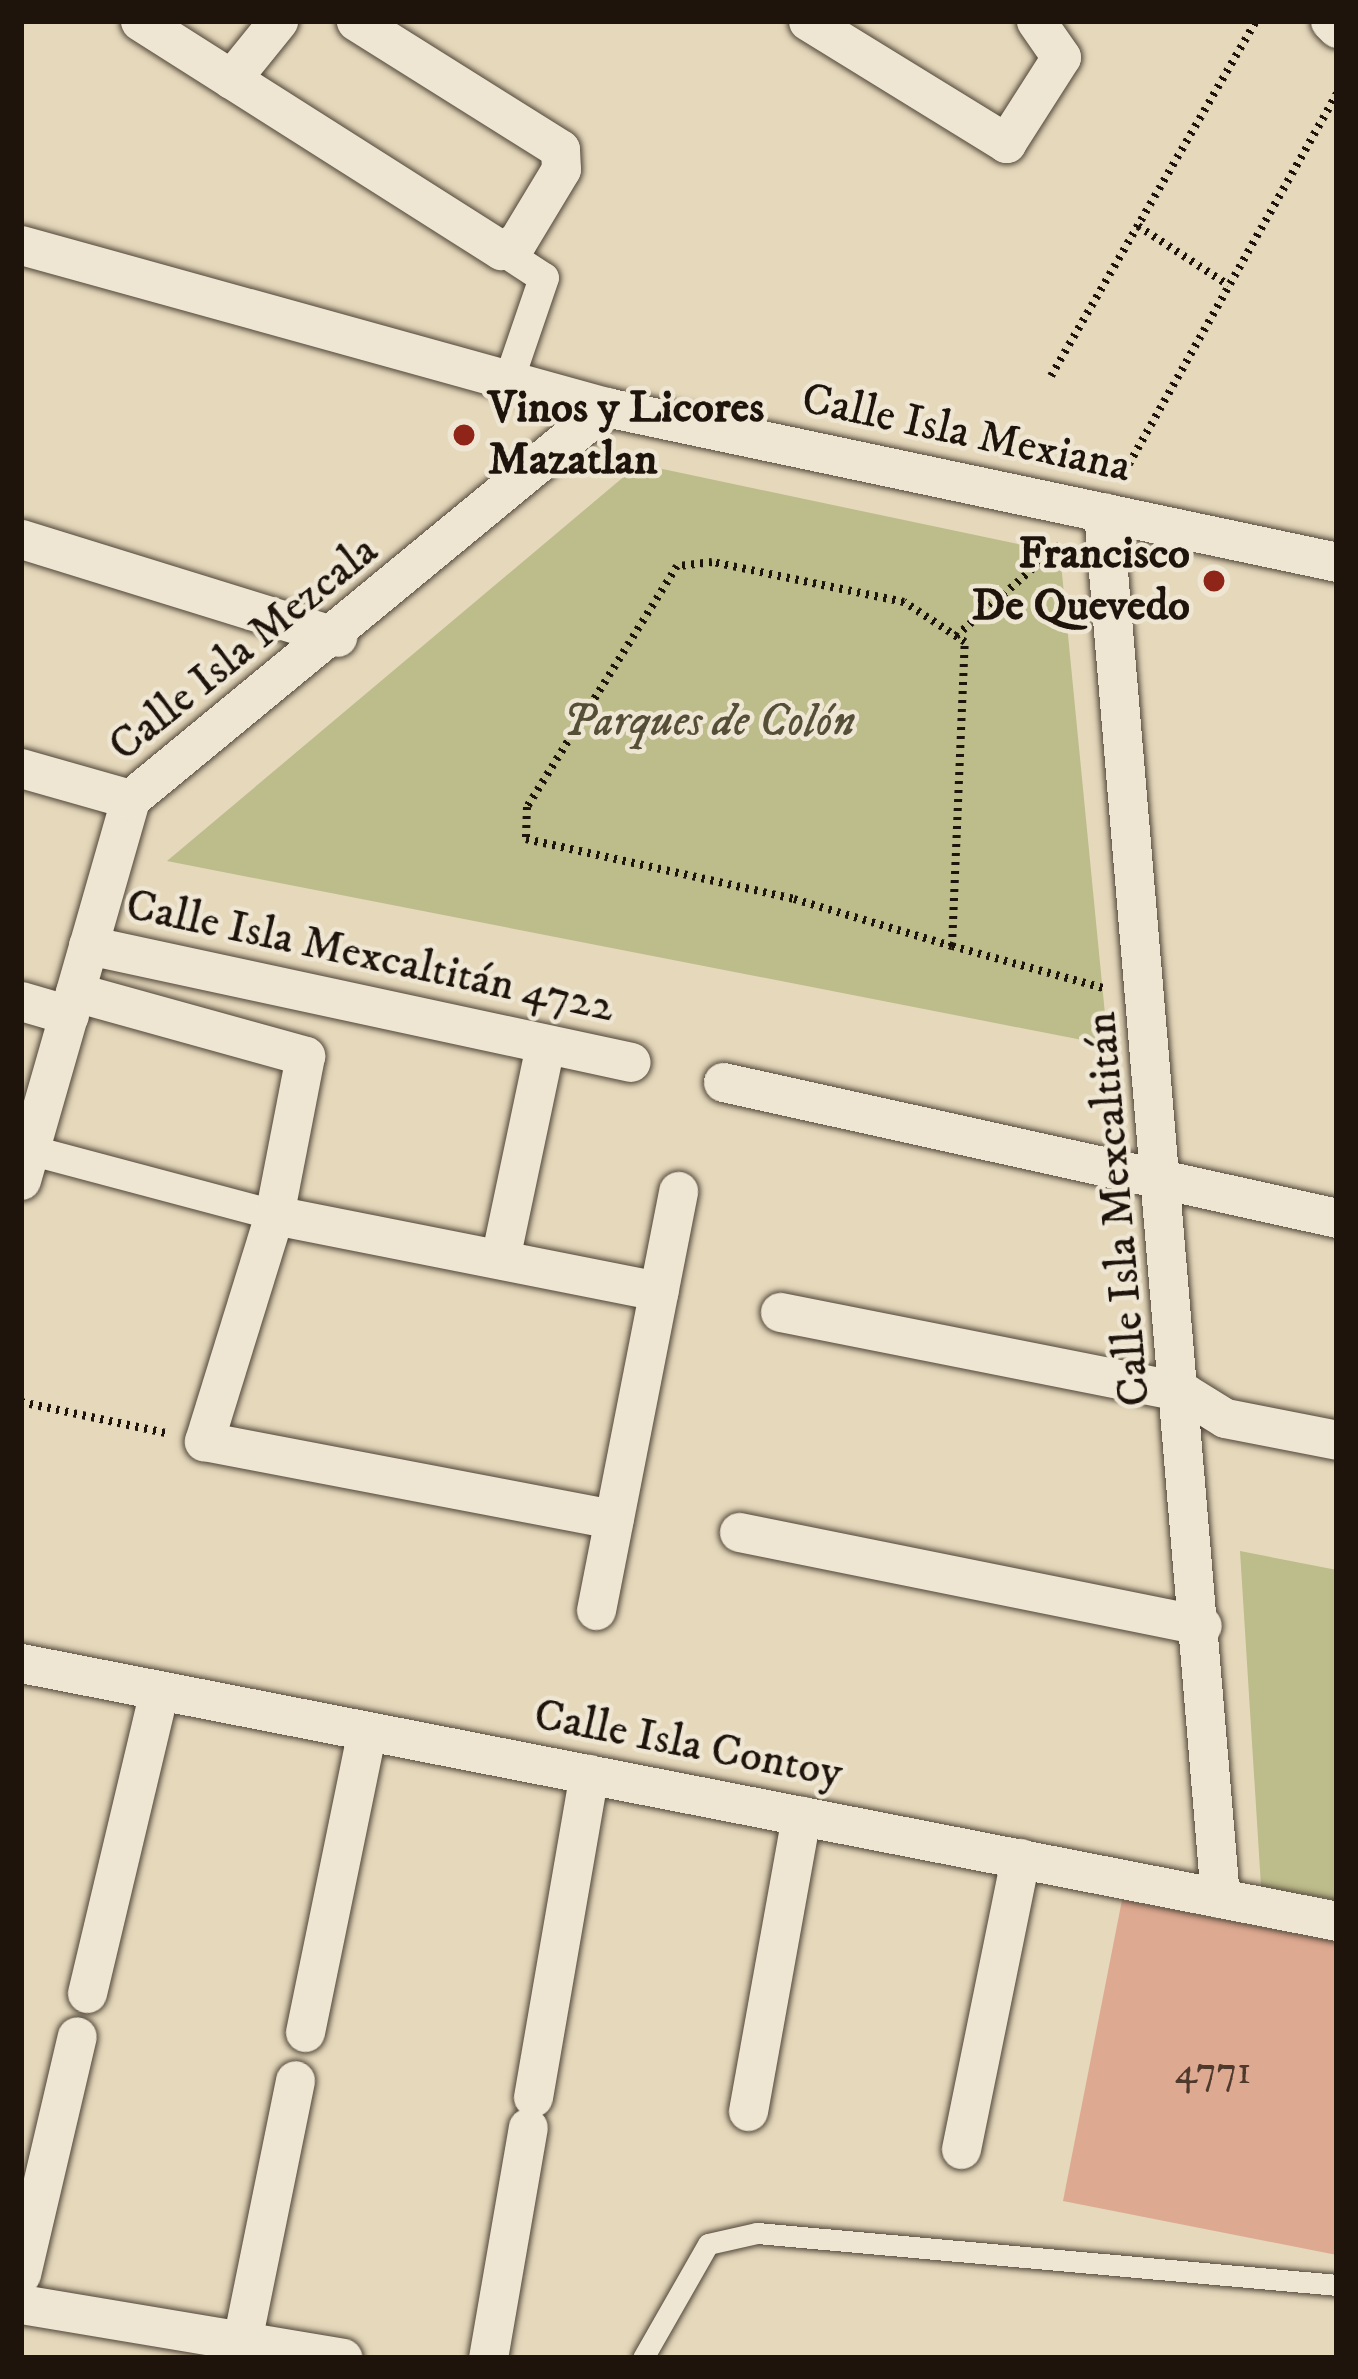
<!DOCTYPE html>
<meta charset="utf-8">
<style>
body{margin:0}
#map{position:relative;width:1358px;height:2379px;overflow:hidden;background:#e5d8bb;font-family:"IM FELL DW Pica",serif}
div>[style]{position:absolute}
[style*='--x']{left:calc(var(--x)*1px);top:calc(var(--y)*1px);width:calc(var(--w)*1px);rotate:calc(var(--a)*1deg)}
.green>*{inset:0;background:#bdbc8b}
.building>*{inset:0;background:#dea991}
.path>*{height:8px;margin-top:-4px;transform-origin:0;background:repeating-linear-gradient(90deg,#1e140c 0 3px,transparent 0 9px)}
.roads{filter:drop-shadow(0 0 3px #504538) drop-shadow(0 0 3px #504538)}
.service>*{height:21px;margin:-10.5px;padding:0 10.5px;transform-origin:10.5px;border-radius:10.5px;background:#eee6d3}
.pedestrian>*{height:30px;margin:-15px;padding:0 15px;transform-origin:15px;border-radius:15px;background:#eee6d3}
.minor>*{height:39px;margin:-19.5px;padding:0 19.5px;transform-origin:19.5px;border-radius:19.5px;background:#eee6d3}
.dots>*{width:33px;height:33px;translate:-50% -50%;box-sizing:border-box;border:6px solid #eee6d3;border-radius:50%}
span{translate:-50% -50%;white-space:nowrap;text-align:center;line-height:1.15;-webkit-text-stroke:9px #eee6d3;paint-order:stroke}
.number-label{font-size:39px;color:#4e392d}
.number-label span{-webkit-text-stroke-width:0}
.poi-label{font-size:45px;color:#1e140c;font-weight:700}
.left{translate:0 -50%;text-align:left}
.right{translate:-100% -50%;text-align:right}
.street-label{font-size:45px;color:#1e140c}
.park-label{font-size:45px;color:#564f38;font-style:italic}
.frame{position:absolute;inset:0;border:24px solid #1e140c;pointer-events:none}
</style>
<div id="map">
<div class="green">
<div style="clip-path:polygon(639px 464px,1060px 553px,1108px 1045px,167px 861px)"></div>
<div style="clip-path:polygon(1240px 1551px,1337px 1570px,1337px 1900px,1261px 1886px)"></div>
</div>
<div class="building">
<div style="clip-path:polygon(1122px 1900px,1337px 1942px,1337px 2255px,1063px 2201px)"></div>
</div>
<div class="path">
<div style="--x:1138;--y:226;--w:108;--a:33.2"></div>
<div style="--x:1051;--y:376;--w:410;--a:-60"></div>
<div style="--x:1120;--y:480;--w:443;--a:-60.7"></div>
<div style="--x:956;--y:636;--w:142;--a:-41.3"></div>
<div style="--x:952;--y:946;--w:304;--a:-87.6"></div>
<div style="--x:965;--y:642;--w:73;--a:-146.7"></div>
<div style="--x:904;--y:602;--w:196;--a:-168.2"></div>
<div style="--x:712;--y:562;--w:35;--a:173"></div>
<div style="--x:677;--y:566;--w:284;--a:121.9"></div>
<div style="--x:527;--y:807;--w:32;--a:92"></div>
<div style="--x:526;--y:839;--w:275;--a:12.6"></div>
<div style="--x:794;--y:899;--w:165;--a:16.6"></div>
<div style="--x:952;--y:946;--w:161;--a:15.5"></div>
<div style="--x:21;--y:1402;--w:148;--a:12.1"></div>
</div>
<div class="roads">
<div class="service">
<div style="--x:643;--y:2358;--w:131;--a:-60.3"></div>
<div style="--x:708;--y:2244;--w:50;--a:-12.7"></div>
<div style="--x:757;--y:2233;--w:582;--a:5.12"></div>
</div>
<div class="pedestrian">
<div style="--x:501;--y:250;--w:51;--a:33.1"></div>
<div style="--x:544;--y:278;--w:108;--a:108.9"></div>
<div style="--x:30;--y:1150;--w:253;--a:14.9"></div>
</div>
<div class="minor">
<div style="--x:140;--y:21;--w:428;--a:32.4"></div>
<div style="--x:501;--y:250;--w:18;--a:-27"></div>
<div style="--x:517;--y:242;--w:85;--a:-58.9"></div>
<div style="--x:561;--y:169;--w:20;--a:-93"></div>
<div style="--x:560;--y:149;--w:241;--a:-147.9"></div>
<div style="--x:808;--y:21;--w:233;--a:31.6"></div>
<div style="--x:1006;--y:143;--w:102;--a:-57.4"></div>
<div style="--x:1061;--y:57;--w:44;--a:-124.8"></div>
<div style="--x:1330;--y:21;--w:10;--a:45"></div>
<div style="--x:231;--y:79;--w:75;--a:-51"></div>
<div style="--x:21;--y:245;--w:607;--a:15.48"></div>
<div style="--x:606;--y:407;--w:747;--a:11.97"></div>
<div style="--x:1103;--y:512;--w:1391;--a:85.17"></div>
<div style="--x:21;--y:539;--w:331;--a:17.2"></div>
<div style="--x:21;--y:768;--w:113;--a:15.9"></div>
<div style="--x:88;--y:945;--w:555;--a:12.16"></div>
<div style="--x:75;--y:992;--w:239;--a:15.5"></div>
<div style="--x:305;--y:1056;--w:162;--a:101"></div>
<div style="--x:274;--y:1215;--w:237;--a:107.2"></div>
<div style="--x:204;--y:1441;--w:417;--a:10.8"></div>
<div style="--x:21;--y:1001;--w:50;--a:16.3"></div>
<div style="--x:723;--y:1082;--w:629;--a:12.49"></div>
<div style="--x:21;--y:1180;--w:396;--a:-74"></div>
<div style="--x:130;--y:799;--w:617;--a:-39.47"></div>
<div style="--x:274;--y:1215;--w:392;--a:11.2"></div>
<div style="--x:500;--y:1259;--w:219;--a:-78.1"></div>
<div style="--x:780;--y:1312;--w:411;--a:11.2"></div>
<div style="--x:1183;--y:1392;--w:49;--a:31.8"></div>
<div style="--x:1225;--y:1418;--w:114;--a:11.1"></div>
<div style="--x:739;--y:1532;--w:472;--a:11.4"></div>
<div style="--x:596;--y:1610;--w:427;--a:-78.9"></div>
<div style="--x:21;--y:1663;--w:1341;--a:11.09"></div>
<div style="--x:87;--y:1993;--w:311;--a:-76.6"></div>
<div style="--x:305;--y:2032;--w:307;--a:-78.4"></div>
<div style="--x:533;--y:2097;--w:328;--a:-80.2"></div>
<div style="--x:748;--y:2111;--w:300;--a:-79.8"></div>
<div style="--x:961;--y:2149;--w:297;--a:-78.5"></div>
<div style="--x:21;--y:2274;--w:244;--a:-76.8"></div>
<div style="--x:21;--y:2304;--w:326;--a:9.5"></div>
<div style="--x:242;--y:2341;--w:266;--a:-78.5"></div>
<div style="--x:488;--y:2358;--w:234;--a:-80.2"></div>
</div>
</div>
<div class="dots">
<div style="left:464px;top:435px;background:#8f2418"></div>
<div style="left:1214px;top:581px;background:#8f2418"></div>
</div>
<div class="number-label">
<span style="left:1213px;top:2072px">4771</span>
</div>
<div class="poi-label">
<span class="left" style="left:488px;top:435px">Vinos y Licores<br>Mazatlan</span>
<span class="right" style="left:1190px;top:581px">Francisco<br>De Quevedo</span>
</div>
<div class="street-label">
<span style="left:966px;top:434px;rotate:12deg">Calle Isla Mexiana</span>
<span style="left:244px;top:649px;rotate:-39deg">Calle Isla Mezcala</span>
<span style="left:370px;top:957px;rotate:12deg">Calle Isla Mexcaltitán 4722</span>
<span style="left:1119px;top:1209px;rotate:-95deg">Calle Isla Mexcaltitán</span>
<span style="left:688px;top:1745px;rotate:11deg">Calle Isla Contoy</span>
</div>
<div class="park-label">
<span style="left:709px;top:723px">Parques de Colón</span>
</div>
<div class="frame"></div>
</div>
